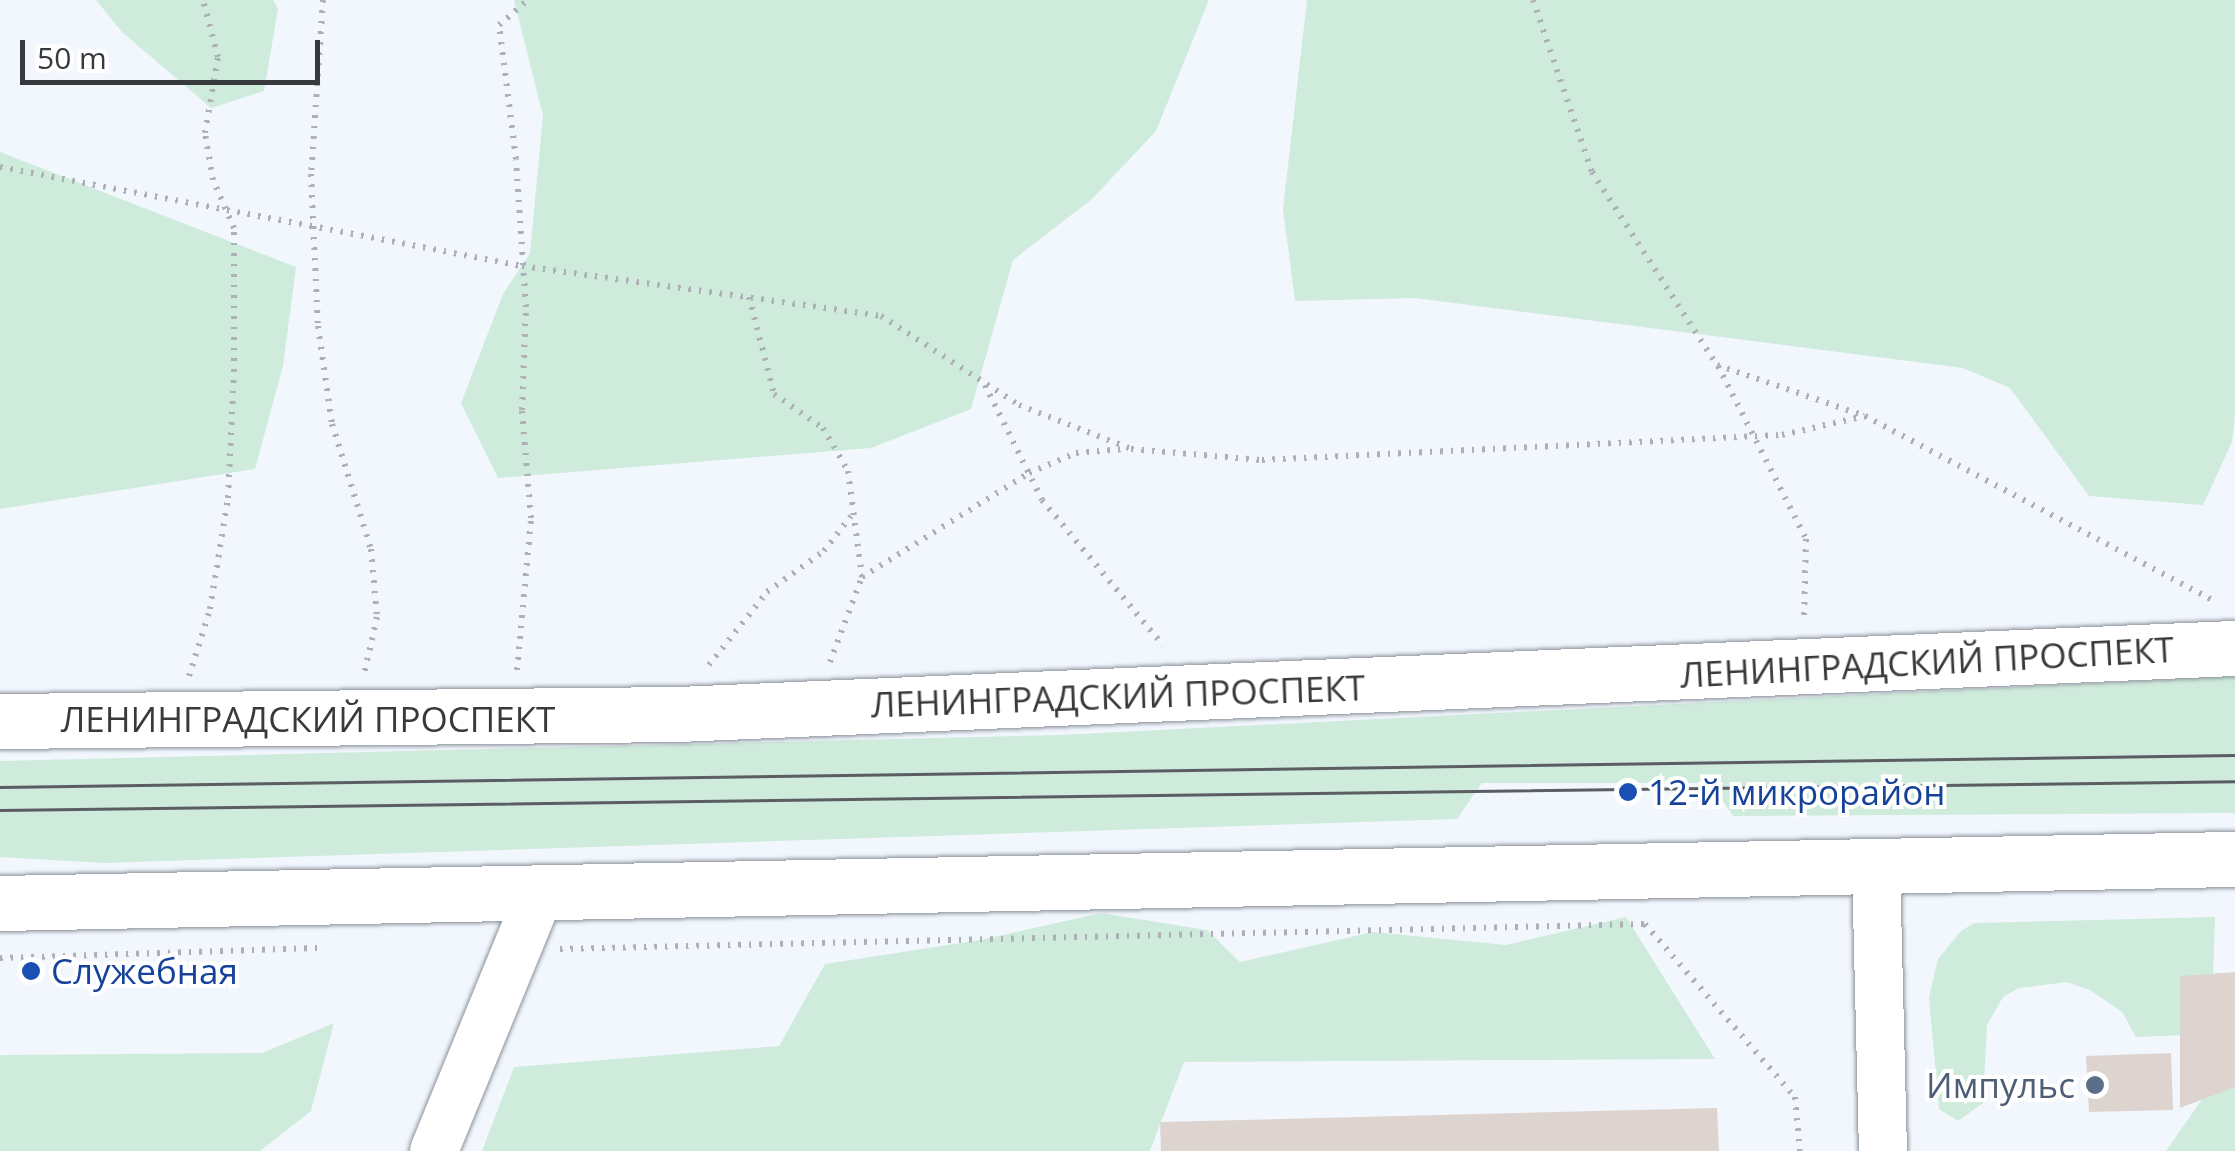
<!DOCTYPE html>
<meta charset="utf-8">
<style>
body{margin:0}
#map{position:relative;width:2235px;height:1151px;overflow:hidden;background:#f2f7fe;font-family:"Open Sans",sans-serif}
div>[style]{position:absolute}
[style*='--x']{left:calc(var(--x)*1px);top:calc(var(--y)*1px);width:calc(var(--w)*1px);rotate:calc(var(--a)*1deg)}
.green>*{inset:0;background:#cfebdc}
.building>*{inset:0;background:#ded4cf}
.path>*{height:6px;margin-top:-3px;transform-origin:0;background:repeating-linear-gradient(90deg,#adb1b7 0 2.5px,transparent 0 10.5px)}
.roads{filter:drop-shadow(0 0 2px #8b9198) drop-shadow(0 0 2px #8b9198)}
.minor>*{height:48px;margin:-24px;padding:0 24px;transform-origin:24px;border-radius:24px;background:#fff}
.secondary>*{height:55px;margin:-27.5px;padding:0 27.5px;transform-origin:27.5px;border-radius:27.5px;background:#fff}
.tram>*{height:2.5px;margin:-1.25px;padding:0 1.25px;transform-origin:1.25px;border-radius:1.25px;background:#5a5d61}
.dots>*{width:28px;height:28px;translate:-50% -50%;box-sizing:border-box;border:5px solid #fff;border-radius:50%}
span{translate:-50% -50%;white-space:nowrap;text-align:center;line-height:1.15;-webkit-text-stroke:8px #fff;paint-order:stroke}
.street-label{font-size:35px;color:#37393c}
.transit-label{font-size:35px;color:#164399}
.left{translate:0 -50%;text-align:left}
.service-label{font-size:35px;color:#4e5e75}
.right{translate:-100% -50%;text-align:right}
.scale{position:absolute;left:20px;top:40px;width:300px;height:45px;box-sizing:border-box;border:5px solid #37393c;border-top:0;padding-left:12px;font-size:30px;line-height:35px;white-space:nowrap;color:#37393c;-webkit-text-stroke:8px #fff;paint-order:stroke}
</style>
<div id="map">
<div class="green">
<div style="clip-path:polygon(96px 0,273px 0,278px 9px,264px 91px,211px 108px,122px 32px)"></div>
<div style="clip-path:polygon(514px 0,1209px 0,1156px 131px,1092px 199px,1013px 260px,971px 409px,871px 448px,498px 478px,461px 403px,503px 294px,530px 253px,543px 116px)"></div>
<div style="clip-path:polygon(1307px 0,2235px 0,2235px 414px,2232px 442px,2203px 505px,2089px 496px,2010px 388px,1963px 368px,1415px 298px,1295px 301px,1283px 209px)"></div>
<div style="clip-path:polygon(0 152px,296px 267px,283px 366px,255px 469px,0 509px)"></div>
<div style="clip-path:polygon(2235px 676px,2235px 813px,1733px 816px,1711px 783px,1482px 783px,1457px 819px,104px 863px,0 857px,0 761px,1059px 735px)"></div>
<div style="clip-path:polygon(1101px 913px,1207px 930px,1240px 962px,1373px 932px,1506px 945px,1626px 917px,1715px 1059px,1184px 1062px,1150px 1151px,482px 1151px,514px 1067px,779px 1046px,825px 964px,980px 940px)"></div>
<div style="clip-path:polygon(2215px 917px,2211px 1034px,2136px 1037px,2122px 1012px,2090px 990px,2067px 982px,2019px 988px,2003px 997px,1987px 1025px,1983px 1103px,1958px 1121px,1939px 1109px,1929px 997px,1938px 959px,1961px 931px,1974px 923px)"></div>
<div style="clip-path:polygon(334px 1023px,311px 1111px,260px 1151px,0 1151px,0 1055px,262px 1053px)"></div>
<div style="clip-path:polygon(2235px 1052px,2235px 1151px,2166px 1151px)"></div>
</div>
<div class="building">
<div style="clip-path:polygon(2235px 972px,2235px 1087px,2180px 1108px,2180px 976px)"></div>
<div style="clip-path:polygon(2171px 1053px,2173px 1110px,2089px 1112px,2086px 1056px)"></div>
<div style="clip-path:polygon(1717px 1108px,1719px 1151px,1161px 1151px,1160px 1122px)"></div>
</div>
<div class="path">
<div style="--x:323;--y:0;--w:174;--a:93.9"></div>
<div style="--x:311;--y:174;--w:152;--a:87.4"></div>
<div style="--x:318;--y:326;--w:99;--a:81.9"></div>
<div style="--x:332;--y:424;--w:131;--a:72.7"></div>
<div style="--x:371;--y:549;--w:68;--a:85"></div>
<div style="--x:377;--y:617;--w:58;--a:102.8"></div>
<div style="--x:1533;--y:0;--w:182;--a:71.1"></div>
<div style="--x:1592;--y:172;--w:230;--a:57.1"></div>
<div style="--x:1717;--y:365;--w:157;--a:19"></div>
<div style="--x:1865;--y:416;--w:395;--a:27.9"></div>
<div style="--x:0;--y:167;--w:531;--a:10.74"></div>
<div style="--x:522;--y:266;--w:362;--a:7.9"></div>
<div style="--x:881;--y:316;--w:164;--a:32.8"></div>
<div style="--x:1019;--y:405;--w:120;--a:21.4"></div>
<div style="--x:1131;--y:449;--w:131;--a:4.8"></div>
<div style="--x:1262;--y:460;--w:521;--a:-2.75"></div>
<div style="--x:1782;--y:435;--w:85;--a:-12.9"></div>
<div style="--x:749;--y:297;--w:100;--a:75.5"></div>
<div style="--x:774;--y:394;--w:60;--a:34.8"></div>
<div style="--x:823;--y:428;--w:50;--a:59.8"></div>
<div style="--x:848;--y:471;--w:107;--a:82.5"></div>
<div style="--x:1718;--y:366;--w:194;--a:63"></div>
<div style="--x:1806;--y:539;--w:84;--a:91.4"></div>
<div style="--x:985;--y:385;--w:128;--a:63.6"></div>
<div style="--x:1042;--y:500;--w:189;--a:50.2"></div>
<div style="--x:830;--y:662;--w:91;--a:-69.4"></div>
<div style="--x:862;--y:577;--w:197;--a:-31.9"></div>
<div style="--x:1029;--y:473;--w:51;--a:-23.1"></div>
<div style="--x:1076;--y:453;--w:49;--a:-4.7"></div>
<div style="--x:709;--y:665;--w:93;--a:-51.5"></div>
<div style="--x:767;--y:592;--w:70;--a:-35.7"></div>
<div style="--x:824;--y:551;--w:44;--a:-52.4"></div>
<div style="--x:517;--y:670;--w:153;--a:-84.7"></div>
<div style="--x:531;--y:518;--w:108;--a:-94.8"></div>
<div style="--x:522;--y:410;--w:103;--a:-87.8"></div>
<div style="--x:526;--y:307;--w:148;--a:-93.9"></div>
<div style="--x:516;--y:159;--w:135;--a:-97.2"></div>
<div style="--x:499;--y:25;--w:38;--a:-41"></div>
<div style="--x:189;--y:676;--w:70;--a:-72.6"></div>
<div style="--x:210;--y:609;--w:112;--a:-80.8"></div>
<div style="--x:228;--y:498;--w:127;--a:-87.3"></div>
<div style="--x:234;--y:371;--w:143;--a:-90"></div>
<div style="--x:234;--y:228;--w:52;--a:-113.6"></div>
<div style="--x:213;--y:180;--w:48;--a:-99.7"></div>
<div style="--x:205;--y:133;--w:77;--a:-80.3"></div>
<div style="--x:218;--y:57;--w:59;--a:-104.7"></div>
<div style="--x:560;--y:949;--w:1085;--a:-1.32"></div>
<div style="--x:1645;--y:924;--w:229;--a:49.1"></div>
<div style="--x:1795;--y:1097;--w:54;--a:84.7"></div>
<div style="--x:0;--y:958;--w:324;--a:-1.8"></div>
</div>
<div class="roads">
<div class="minor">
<div style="--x:1876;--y:866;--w:285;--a:88.6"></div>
<div style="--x:434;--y:1151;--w:279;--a:-67.7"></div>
</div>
<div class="secondary">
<div style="--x:0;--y:721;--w:678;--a:-0.59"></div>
<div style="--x:678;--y:714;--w:1558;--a:-2.43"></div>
<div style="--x:0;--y:903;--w:2235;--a:-1.13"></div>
</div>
</div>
<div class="tram">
<div style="--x:0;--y:787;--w:2235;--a:-0.82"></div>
<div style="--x:0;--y:810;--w:2235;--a:-0.74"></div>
</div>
<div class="dots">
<div style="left:1628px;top:792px;background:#1a4fb4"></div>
<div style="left:31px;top:971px;background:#1a4fb4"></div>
<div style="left:2095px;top:1085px;background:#5c6f8a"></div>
</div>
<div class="street-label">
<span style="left:1927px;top:662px;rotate:-3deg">ЛЕНИНГРАДСКИЙ ПРОСПЕКТ</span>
<span style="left:1118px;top:696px;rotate:-2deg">ЛЕНИНГРАДСКИЙ ПРОСПЕКТ</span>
<span style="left:308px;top:719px">ЛЕНИНГРАДСКИЙ ПРОСПЕКТ</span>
</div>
<div class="transit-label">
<span class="left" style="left:1648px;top:792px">12-й микрорайон</span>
<span class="left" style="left:51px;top:971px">Служебная</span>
</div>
<div class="service-label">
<span class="right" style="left:2075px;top:1085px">Импульс</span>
</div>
<div class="scale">50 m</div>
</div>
